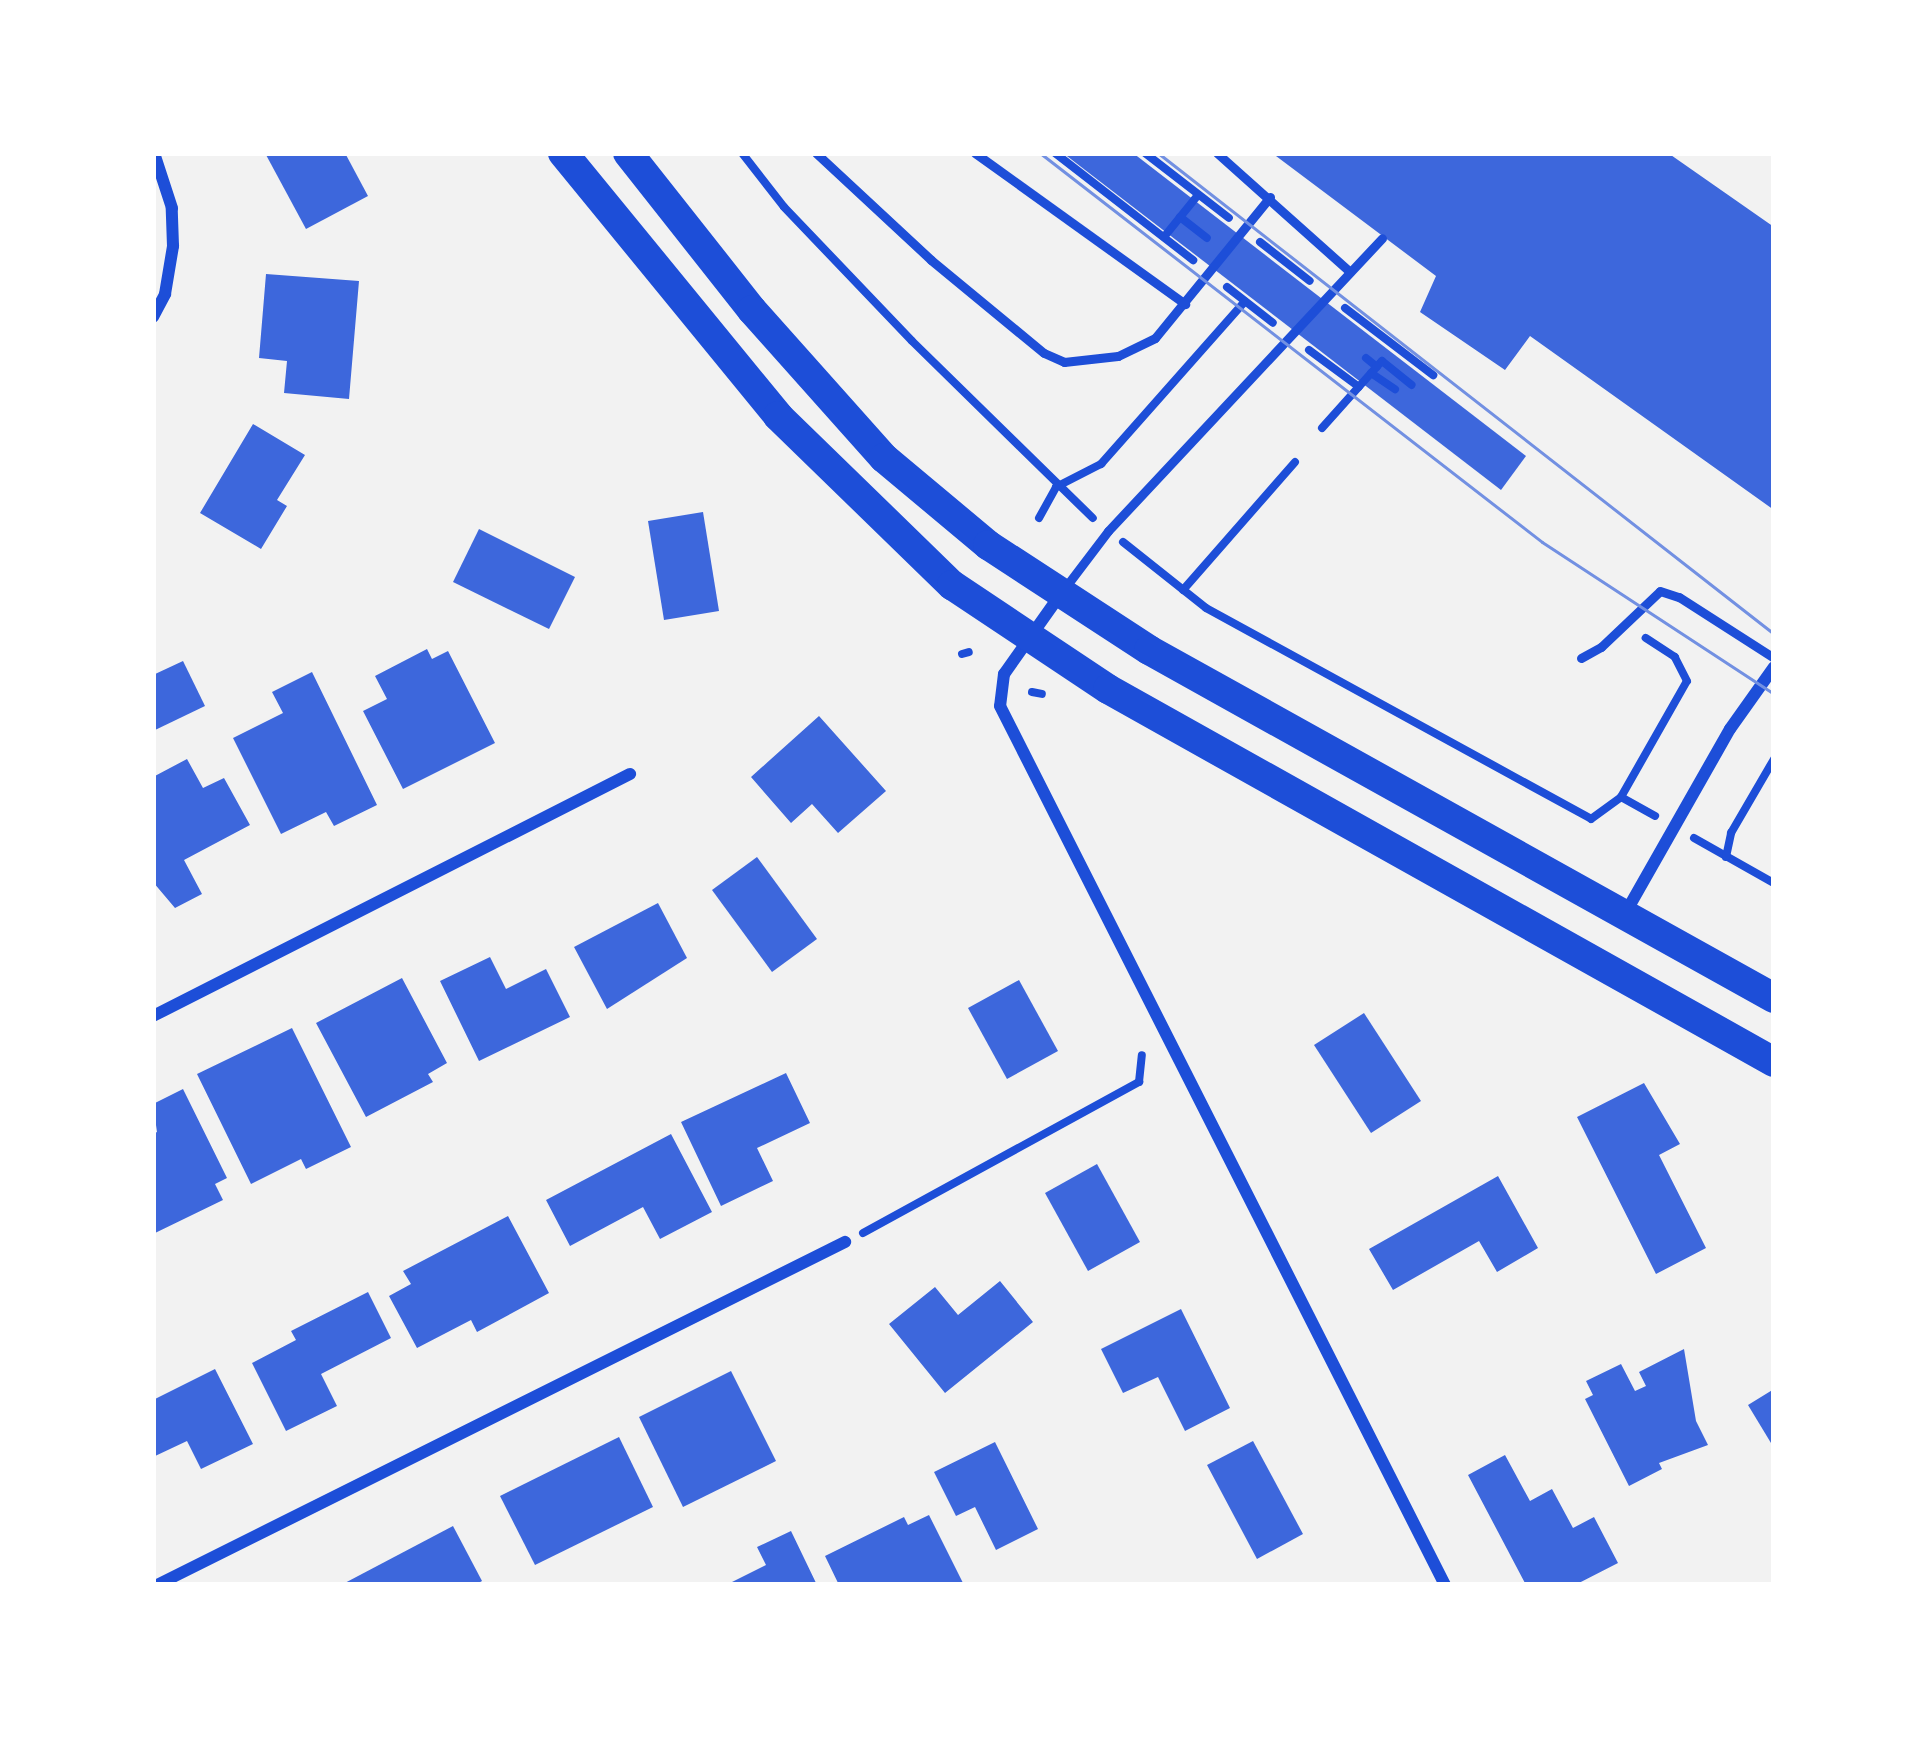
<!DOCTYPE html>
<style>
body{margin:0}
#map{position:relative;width:1927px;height:1738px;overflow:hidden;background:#f2f2f2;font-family:Manrope,sans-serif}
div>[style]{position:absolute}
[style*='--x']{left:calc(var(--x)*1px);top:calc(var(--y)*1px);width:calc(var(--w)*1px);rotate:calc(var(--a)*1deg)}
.building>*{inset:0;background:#3d67dc}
.path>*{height:8px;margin:-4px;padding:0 4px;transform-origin:4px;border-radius:4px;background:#1d4ed8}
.service>*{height:9px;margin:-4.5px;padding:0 4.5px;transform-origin:4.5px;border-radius:4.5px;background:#1d4ed8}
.minor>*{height:12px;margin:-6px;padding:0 6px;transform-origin:6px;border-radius:6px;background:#1d4ed8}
.primary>*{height:30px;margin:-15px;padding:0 15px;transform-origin:15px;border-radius:15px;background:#1d4ed8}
.tram>*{height:3px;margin:-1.5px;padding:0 1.5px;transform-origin:1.5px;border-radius:1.5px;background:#7290e2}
span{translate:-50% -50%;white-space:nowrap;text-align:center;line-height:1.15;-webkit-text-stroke:12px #fff;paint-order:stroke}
.frame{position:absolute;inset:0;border:156px solid #fff;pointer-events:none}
</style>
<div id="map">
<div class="building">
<div style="clip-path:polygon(265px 153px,345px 153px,368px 196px,306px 229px)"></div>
<div style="clip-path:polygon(1063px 153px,1133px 153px,1526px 456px,1501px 490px)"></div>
<div style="clip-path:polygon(1272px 153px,1668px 153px,1774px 227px,1774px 510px,1530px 336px,1505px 370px,1420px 312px,1436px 276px)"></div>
<div style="clip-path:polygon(266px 274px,359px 281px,349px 399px,284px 393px,287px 361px,259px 358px)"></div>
<div style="clip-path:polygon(253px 424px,305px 455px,277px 500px,287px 506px,261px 549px,200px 513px)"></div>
<div style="clip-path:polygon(703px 512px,719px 611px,664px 620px,648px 521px)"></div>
<div style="clip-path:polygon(479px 529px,575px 577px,549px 629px,453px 582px)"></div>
<div style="clip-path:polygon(427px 649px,432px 659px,448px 651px,495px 743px,403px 789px,363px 711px,387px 699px,375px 676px)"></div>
<div style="clip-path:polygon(183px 661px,205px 706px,153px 731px,153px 675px)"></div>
<div style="clip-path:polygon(312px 672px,377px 805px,334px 826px,326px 812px,281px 834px,233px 738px,283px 713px,272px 692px)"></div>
<div style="clip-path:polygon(819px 716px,886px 791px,838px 833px,812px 804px,791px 823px,751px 777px)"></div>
<div style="clip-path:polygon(187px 759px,203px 788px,224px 778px,250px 825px,184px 860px,202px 894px,175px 908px,153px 882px,153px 777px)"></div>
<div style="clip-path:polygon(757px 857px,817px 939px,772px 972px,712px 890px)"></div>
<div style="clip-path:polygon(658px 903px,687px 958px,607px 1009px,574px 947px)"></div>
<div style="clip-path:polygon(490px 957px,506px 989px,546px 969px,570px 1017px,479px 1061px,440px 981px)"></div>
<div style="clip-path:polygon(402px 978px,447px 1063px,428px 1074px,433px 1082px,366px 1117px,316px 1023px)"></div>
<div style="clip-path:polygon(1019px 980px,1058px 1051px,1007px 1079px,968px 1008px)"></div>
<div style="clip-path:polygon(1364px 1013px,1421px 1101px,1371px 1133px,1314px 1045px)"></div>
<div style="clip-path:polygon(292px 1028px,351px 1147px,306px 1169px,301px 1159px,251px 1184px,197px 1074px)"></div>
<div style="clip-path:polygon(786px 1073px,810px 1123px,757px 1148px,773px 1181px,721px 1206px,681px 1122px)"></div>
<div style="clip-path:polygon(1644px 1083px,1680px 1144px,1659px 1155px,1706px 1248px,1656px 1274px,1577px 1117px)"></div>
<div style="clip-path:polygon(183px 1089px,227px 1178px,215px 1184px,223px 1200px,153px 1234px,153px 1134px,157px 1132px,153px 1104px)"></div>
<div style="clip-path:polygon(671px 1134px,712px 1212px,660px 1239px,643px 1207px,570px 1246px,546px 1200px)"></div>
<div style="clip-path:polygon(1097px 1164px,1140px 1242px,1088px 1271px,1045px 1193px)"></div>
<div style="clip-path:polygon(1498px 1176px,1538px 1248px,1497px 1272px,1479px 1241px,1393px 1290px,1369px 1249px)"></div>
<div style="clip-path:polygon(508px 1216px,549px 1293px,477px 1332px,471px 1320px,417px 1348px,389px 1296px,411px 1284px,403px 1271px)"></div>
<div style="clip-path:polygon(1000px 1281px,1033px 1322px,945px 1393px,889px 1324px,935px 1287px,958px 1315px)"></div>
<div style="clip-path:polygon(368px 1292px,391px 1338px,321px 1374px,337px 1406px,286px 1431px,252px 1363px,296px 1340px,291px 1331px)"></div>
<div style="clip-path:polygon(1181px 1309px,1230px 1408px,1185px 1431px,1158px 1377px,1123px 1393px,1101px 1349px)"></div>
<div style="clip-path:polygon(1684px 1349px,1696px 1421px,1708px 1445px,1659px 1463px,1662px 1469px,1629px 1486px,1585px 1399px,1593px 1395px,1586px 1381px,1621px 1364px,1635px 1391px,1646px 1386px,1639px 1372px)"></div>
<div style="clip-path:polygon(215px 1369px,253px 1444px,201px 1469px,187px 1441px,153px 1457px,153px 1400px)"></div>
<div style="clip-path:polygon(731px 1371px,776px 1461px,683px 1507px,639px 1417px)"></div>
<div style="clip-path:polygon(1774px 1389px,1774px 1448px,1748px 1405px)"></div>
<div style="clip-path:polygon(619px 1437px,653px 1507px,535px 1565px,500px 1496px)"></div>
<div style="clip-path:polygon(1253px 1441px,1303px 1534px,1257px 1559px,1207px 1465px)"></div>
<div style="clip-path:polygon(995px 1442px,1038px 1529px,996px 1550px,975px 1507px,956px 1516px,934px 1472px)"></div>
<div style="clip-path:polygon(1505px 1455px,1530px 1501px,1552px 1489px,1573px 1528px,1594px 1517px,1618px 1563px,1575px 1585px,1526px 1585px,1468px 1475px)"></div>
<div style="clip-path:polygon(929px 1515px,964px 1585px,839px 1585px,825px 1556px,904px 1517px,908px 1525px)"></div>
<div style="clip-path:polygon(453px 1526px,482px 1581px,475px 1585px,341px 1585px)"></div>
<div style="clip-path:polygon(791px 1531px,817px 1585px,726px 1585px,766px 1565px,757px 1547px)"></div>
</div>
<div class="path">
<div style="--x:742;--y:153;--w:68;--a:52.1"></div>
<div style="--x:784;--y:207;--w:185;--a:46.3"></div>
<div style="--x:912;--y:341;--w:253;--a:44.4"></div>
<div style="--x:1055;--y:153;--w:175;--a:37.8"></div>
<div style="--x:1145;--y:153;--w:106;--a:37.7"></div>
<div style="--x:1180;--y:217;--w:34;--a:38"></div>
<div style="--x:1164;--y:237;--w:54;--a:-51"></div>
<div style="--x:1260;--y:242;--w:63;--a:38"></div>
<div style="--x:1227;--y:287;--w:58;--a:38"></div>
<div style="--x:1345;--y:308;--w:111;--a:37.3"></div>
<div style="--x:1309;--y:350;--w:62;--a:36.5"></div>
<div style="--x:1366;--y:358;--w:14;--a:39"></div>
<div style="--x:1371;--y:373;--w:29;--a:34"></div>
<div style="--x:1322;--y:428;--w:90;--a:-48.2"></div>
<div style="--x:1382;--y:361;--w:38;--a:39"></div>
<div style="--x:1039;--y:518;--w:35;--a:-61"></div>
<div style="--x:1056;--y:487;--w:51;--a:-27.1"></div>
<div style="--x:1101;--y:464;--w:217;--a:-48.5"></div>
<div style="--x:1123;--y:542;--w:106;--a:38.5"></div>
<div style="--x:1206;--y:608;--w:439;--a:28.7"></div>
<div style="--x:1591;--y:819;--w:37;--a:-36"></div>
<div style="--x:1621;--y:797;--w:39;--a:29"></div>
<div style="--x:1183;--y:590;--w:170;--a:-48.8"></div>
<div style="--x:962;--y:654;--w:7;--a:-16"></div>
<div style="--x:1032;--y:692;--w:10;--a:11"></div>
<div style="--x:1621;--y:797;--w:133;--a:-60.4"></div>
<div style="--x:1687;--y:681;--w:27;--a:-117"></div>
<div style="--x:1675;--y:657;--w:35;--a:-147"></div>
<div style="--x:1694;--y:838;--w:92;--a:29.4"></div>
<div style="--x:1726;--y:857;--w:25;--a:-78"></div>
<div style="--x:1731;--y:833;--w:86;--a:-59.8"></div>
<div style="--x:863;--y:1233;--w:315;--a:-28.7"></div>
<div style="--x:1139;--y:1082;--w:27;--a:-84"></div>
</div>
<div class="service">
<div style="--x:816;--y:153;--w:157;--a:42.9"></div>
<div style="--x:931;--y:260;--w:146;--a:39.5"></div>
<div style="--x:1044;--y:353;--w:22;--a:24"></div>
<div style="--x:1064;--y:362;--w:54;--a:-6.3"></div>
<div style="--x:1118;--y:356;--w:41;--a:-25.9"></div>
<div style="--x:1155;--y:338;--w:182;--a:-50.8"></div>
<div style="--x:975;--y:153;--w:259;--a:35.7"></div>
<div style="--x:1217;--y:153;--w:178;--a:41.8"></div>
<div style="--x:1064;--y:589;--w:73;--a:-52.8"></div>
<div style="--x:1108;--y:531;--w:401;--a:-46.9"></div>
<div style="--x:1581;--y:658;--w:23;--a:-29"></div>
<div style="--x:1601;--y:647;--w:81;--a:-43.5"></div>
<div style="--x:1660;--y:591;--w:20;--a:18"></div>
<div style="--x:1679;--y:597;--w:113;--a:32.7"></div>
</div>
<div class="minor">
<div style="--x:153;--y:317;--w:26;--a:-62"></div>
<div style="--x:165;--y:294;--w:49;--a:-80.5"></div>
<div style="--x:173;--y:246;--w:38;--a:-92"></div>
<div style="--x:172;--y:208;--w:58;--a:-108.1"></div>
<div style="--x:1060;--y:595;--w:97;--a:125.3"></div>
<div style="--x:1004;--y:674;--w:32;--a:97"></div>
<div style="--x:1000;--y:706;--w:985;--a:63.15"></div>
<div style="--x:1626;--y:912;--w:210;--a:-60.4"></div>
<div style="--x:1730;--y:729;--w:76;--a:-54.6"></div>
<div style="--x:153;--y:1016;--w:535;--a:-26.9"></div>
<div style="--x:157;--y:1585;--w:769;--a:-26.5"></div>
</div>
<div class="primary">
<div style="--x:563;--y:153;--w:340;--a:50.7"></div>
<div style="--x:778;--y:416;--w:243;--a:44.2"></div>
<div style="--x:952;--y:585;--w:187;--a:33.7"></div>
<div style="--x:1108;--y:689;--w:763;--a:29.25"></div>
<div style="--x:628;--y:153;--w:200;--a:51.7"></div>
<div style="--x:752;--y:310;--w:198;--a:48.3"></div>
<div style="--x:884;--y:458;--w:136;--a:39.9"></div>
<div style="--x:988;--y:545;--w:192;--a:33.1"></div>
<div style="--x:1149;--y:650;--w:715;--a:29.11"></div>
</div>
<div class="tram">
<div style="--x:1040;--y:153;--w:635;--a:37.77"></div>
<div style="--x:1542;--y:542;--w:277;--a:33.2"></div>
<div style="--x:1158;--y:153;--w:782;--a:37.98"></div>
</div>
<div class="frame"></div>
</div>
